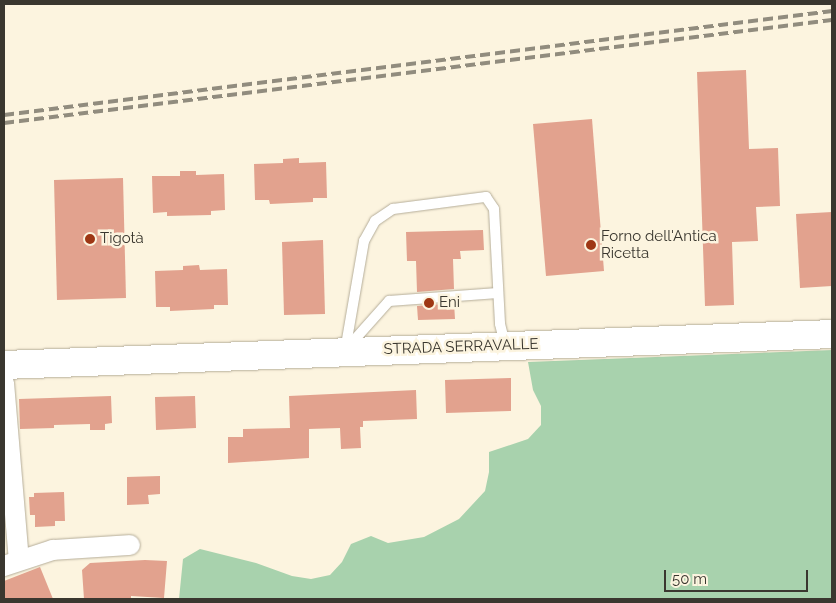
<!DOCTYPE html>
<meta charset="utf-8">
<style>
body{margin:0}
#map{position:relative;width:836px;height:603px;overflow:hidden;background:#fcf4df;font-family:Raleway,sans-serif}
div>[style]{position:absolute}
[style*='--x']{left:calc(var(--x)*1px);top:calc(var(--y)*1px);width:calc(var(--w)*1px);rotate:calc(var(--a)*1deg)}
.green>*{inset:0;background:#a8d2ad}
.building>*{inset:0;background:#e2a28e}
.roads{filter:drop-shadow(0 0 1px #b5ad99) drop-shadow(0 0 1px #b5ad99)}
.service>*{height:10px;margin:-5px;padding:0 5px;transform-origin:5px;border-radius:5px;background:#fff}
.minor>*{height:20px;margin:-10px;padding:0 10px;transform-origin:10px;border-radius:10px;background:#fff}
.secondary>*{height:28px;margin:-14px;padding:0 14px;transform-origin:14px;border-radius:14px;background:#fff}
.rail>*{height:4px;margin-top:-2px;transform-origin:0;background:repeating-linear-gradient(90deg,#918c7e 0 10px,transparent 0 15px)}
.dots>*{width:14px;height:14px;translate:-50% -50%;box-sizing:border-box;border:2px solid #fcf4df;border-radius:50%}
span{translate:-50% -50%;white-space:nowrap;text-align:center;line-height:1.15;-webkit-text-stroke:5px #fcf4df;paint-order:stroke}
.poi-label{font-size:15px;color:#3a372f}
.left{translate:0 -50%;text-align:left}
.street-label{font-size:15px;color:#3a372f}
.frame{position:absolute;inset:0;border:5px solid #3a372f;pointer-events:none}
.scale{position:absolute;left:664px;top:570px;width:144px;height:22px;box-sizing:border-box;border:2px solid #3a372f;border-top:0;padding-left:6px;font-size:15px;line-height:18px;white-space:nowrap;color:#3a372f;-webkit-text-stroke:4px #fcf4df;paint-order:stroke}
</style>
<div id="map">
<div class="green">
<div style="clip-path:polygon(832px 350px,832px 599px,179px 599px,183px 559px,200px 549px,256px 563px,292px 576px,311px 579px,330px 575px,342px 562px,351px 544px,371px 536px,388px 543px,424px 537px,459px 519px,485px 491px,489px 472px,489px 452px,528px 439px,541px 425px,541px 406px,533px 390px,528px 362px)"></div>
</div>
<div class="building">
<div style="clip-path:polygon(746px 70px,749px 149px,778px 148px,780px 206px,756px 207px,758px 241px,732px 242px,734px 305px,705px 306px,697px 72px)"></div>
<div style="clip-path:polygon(592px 119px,604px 271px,546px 276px,533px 124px)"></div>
<div style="clip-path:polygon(299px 158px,299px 163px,326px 162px,327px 198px,313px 198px,313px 202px,270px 204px,269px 200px,255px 200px,254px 164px,283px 163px,283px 159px)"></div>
<div style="clip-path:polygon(180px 171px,196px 171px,196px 175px,224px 174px,225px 210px,211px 211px,211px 215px,167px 216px,167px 212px,153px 213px,152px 176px,180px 176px)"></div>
<div style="clip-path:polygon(123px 178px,126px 298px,57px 300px,54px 180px)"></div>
<div style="clip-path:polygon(832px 212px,832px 286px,800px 288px,796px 214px)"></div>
<div style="clip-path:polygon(483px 230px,484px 250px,460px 251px,461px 259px,453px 259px,454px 289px,417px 292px,416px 261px,407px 261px,406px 232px)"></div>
<div style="clip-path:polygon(323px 240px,325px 314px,284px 315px,282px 242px)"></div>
<div style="clip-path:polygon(199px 265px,200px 270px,227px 269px,228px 305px,214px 305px,214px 309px,170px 311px,170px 307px,156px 307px,155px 271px,183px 270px,183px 266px)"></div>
<div style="clip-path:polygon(454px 303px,455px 319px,418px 320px,417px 306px)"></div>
<div style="clip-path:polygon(511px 378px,511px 411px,446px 413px,445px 380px)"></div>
<div style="clip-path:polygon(416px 390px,417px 419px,363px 421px,363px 427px,360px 427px,361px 448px,341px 449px,340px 428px,309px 429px,309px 458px,228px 463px,228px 437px,243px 437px,243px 429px,290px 428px,289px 396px)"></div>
<div style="clip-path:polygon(111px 396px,112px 423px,105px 424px,105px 430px,90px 430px,90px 424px,54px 425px,54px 428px,20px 429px,19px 399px)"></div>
<div style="clip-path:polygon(195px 396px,196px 428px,156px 430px,155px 397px)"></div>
<div style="clip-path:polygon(160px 476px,160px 494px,148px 495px,149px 504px,127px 505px,127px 477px)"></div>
<div style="clip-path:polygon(64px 492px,65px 521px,55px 521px,55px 526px,35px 527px,35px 515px,30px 515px,29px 497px,34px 497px,34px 493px)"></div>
<div style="clip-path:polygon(145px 560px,167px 561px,164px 598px,131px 596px,131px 599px,84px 599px,82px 570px,90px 563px)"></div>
<div style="clip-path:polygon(40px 567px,53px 599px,4px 599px,4px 581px)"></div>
</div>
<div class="roads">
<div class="service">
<div style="--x:348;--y:347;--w:62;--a:-48.3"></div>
<div style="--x:389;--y:301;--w:109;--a:-4.2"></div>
<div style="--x:345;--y:351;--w:112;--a:-80.2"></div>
<div style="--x:364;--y:241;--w:23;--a:-61"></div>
<div style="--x:375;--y:221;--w:22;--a:-34"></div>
<div style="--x:393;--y:209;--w:94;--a:-7.4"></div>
<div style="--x:486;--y:197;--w:14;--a:56"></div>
<div style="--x:494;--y:209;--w:115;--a:87"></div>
<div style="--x:500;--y:324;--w:21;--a:76"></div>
</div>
<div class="minor">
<div style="--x:4;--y:383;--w:178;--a:85.2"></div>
<div style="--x:4;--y:566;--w:52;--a:-18.1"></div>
<div style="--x:53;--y:550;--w:77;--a:-3.7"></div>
</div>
<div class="secondary">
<div style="--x:4;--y:365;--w:829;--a:-2.14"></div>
</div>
</div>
<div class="rail">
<div style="--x:4;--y:115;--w:835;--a:-7.16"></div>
<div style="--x:4;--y:123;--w:834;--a:-7.09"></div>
</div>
<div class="dots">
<div style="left:90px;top:239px;background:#9e3714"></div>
<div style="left:591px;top:245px;background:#9e3714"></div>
<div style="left:429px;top:303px;background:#9e3714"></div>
</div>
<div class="poi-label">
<span class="left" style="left:601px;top:245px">Forno dell'Antica<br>Ricetta</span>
<span class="left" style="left:100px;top:239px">Tigotà</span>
<span class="left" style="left:439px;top:303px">Eni</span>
</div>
<div class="street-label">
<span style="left:461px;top:347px;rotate:-2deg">STRADA SERRAVALLE</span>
</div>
<div class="frame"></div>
<div class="scale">50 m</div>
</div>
